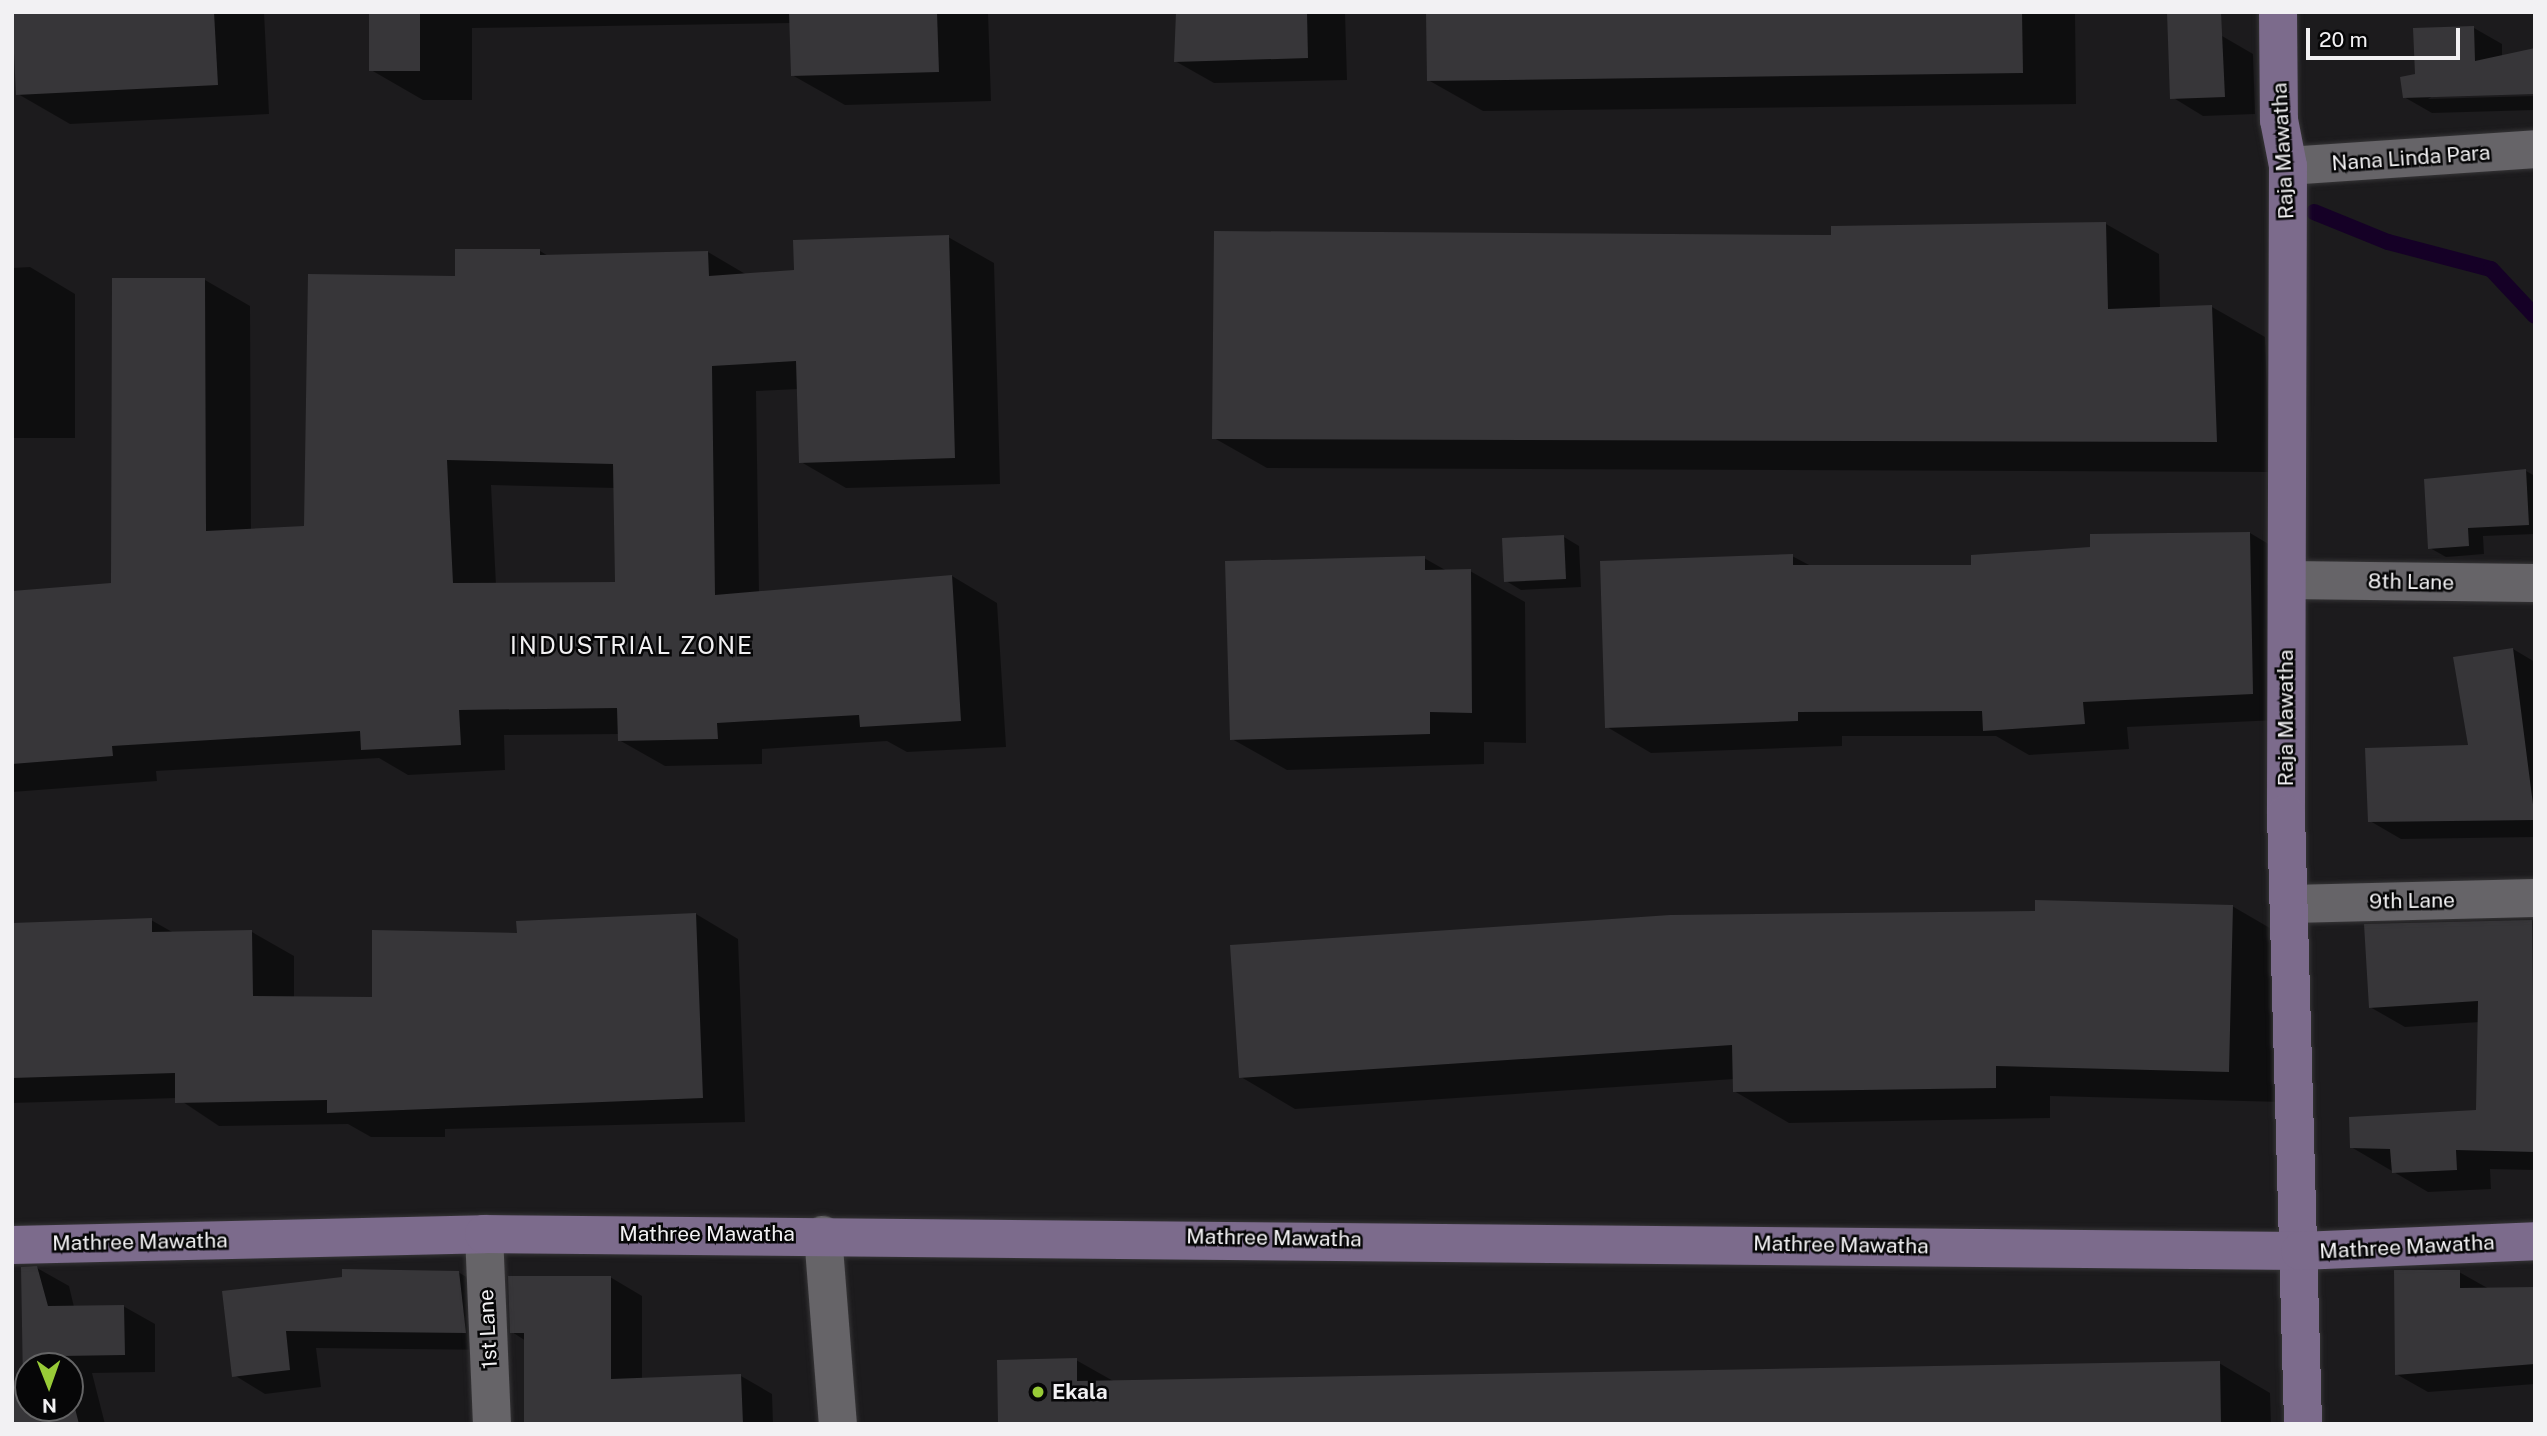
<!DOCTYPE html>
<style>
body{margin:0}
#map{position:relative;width:2547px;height:1436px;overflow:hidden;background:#1c1b1d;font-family:"Public Sans",sans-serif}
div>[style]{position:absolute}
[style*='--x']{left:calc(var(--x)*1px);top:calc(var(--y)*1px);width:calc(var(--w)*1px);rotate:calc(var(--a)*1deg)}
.shadow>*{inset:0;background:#0007}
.stream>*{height:16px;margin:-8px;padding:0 8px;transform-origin:8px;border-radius:8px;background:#150026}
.building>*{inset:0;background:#373639}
.roads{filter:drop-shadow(0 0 2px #363537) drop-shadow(0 0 2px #363537)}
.street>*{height:38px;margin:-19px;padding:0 19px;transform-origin:19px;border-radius:19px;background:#666468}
.secondary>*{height:38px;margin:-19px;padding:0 19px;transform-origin:19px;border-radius:19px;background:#7c6b8c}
.dots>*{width:19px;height:19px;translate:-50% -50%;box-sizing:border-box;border:4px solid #060607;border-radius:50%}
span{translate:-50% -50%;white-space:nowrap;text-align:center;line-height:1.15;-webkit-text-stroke:5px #060607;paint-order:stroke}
.street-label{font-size:21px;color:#f2f1f3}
.poi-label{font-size:21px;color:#f2f1f3;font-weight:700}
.left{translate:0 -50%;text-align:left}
.quarter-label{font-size:24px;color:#f2f1f3;letter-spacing:2px}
.frame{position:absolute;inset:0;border:14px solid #f2f1f3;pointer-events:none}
.north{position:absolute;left:14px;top:1352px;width:70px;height:70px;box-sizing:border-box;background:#060607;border:2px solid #646465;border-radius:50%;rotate:179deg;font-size:19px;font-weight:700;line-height:28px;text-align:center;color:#f2f1f3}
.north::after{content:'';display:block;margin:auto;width:24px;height:32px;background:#98cb37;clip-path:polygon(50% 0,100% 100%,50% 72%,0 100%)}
.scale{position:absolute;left:2306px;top:28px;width:154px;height:32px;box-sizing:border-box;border:4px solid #f2f1f3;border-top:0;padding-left:9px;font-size:21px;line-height:24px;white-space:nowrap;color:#f2f1f3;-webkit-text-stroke:5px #060607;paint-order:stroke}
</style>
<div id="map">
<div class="shadow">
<div style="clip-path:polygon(14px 12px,264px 12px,269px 114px,70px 124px,18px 94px)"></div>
<div style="clip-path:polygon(371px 12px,988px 12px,991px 101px,845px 105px,792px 75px,791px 23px,472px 28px,472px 100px,423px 100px,371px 70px)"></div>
<div style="clip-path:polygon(1178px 12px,1345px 12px,1347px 80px,1214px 83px,1175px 61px)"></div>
<div style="clip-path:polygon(1427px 12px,2075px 12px,2076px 104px,1483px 111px,1428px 80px)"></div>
<div style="clip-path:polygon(2474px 28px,2502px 44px,2502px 57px,2428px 99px,2535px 96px,2535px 110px,2432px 113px,2404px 97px,2417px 75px)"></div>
<div style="clip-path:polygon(2222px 36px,2253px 54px,2255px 114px,2203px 116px,2172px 97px)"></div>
<div style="clip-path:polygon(2106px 224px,2159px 254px,2160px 308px,2212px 307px,2265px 337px,2270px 472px,1267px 468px,1214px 438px,1833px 237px,1833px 228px)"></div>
<div style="clip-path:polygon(evenodd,948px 237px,994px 263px,1000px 484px,846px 488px,801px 462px,799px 389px,756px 391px,759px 593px,952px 576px,997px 603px,1006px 747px,907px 752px,887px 741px,762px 749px,762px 764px,665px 766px,619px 740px,619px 734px,504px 735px,505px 770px,408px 775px,379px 758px,156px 771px,157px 781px,12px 792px,12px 592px,112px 584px,205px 280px,250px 306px,251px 530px,305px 528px,456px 278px,540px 251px,550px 257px,708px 252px,747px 275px,795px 271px,948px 237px,491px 485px,615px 488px,617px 583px,496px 585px,491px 485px)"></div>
<div style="clip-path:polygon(30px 267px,75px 294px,75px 438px,12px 438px,12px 268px)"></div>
<div style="clip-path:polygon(2526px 471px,2535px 476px,2535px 534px,2483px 536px,2484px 554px,2446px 557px,2430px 548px)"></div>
<div style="clip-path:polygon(2250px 533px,2294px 559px,2297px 719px,2127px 727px,2129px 749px,2029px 755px,1996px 736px,1842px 736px,1842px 746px,1651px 753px,1607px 727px,1792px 556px,1811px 566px,1973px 566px)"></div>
<div style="clip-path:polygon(1564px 537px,1579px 546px,1581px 587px,1521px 590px,1506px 581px)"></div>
<div style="clip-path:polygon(1424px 558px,1447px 571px,1470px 571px,1525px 602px,1526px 743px,1484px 742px,1484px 764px,1287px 770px,1232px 739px)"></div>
<div style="clip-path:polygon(2513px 649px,2535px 662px,2535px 837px,2401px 839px,2370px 821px,2470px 746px)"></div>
<div style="clip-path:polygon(2232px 906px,2287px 938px,2283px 1102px,2050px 1096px,2050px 1118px,1789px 1123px,1734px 1091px,1734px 1079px,1295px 1109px,1241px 1077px,2037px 913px)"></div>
<div style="clip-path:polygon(696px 914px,738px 939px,745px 1122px,445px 1129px,445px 1137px,371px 1137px,348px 1124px,219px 1126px,177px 1098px,12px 1103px,12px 925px,151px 920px,174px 933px,252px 932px,294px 956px,294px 998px,373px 998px,519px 935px)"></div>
<div style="clip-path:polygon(2531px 922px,2535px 1170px,2490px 1169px,2491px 1189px,2428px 1192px,2351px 1147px,2477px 1112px,2480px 1022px,2405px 1027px,2370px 1007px)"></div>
<div style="clip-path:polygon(evenodd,37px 1268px,69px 1286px,74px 1307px,123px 1306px,155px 1324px,155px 1372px,92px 1373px,105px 1424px,12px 1424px,24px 1385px,37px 1268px,28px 1366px,70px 1366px,70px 1408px,28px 1408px,28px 1366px)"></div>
<div style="clip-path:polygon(458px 1272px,490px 1291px,497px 1350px,316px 1348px,321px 1387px,265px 1394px,234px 1375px,224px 1293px)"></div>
<div style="clip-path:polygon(2459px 1272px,2491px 1290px,2535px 1289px,2535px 1384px,2428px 1392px,2396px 1374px)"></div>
<div style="clip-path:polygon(610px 1277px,642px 1296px,642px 1380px,741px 1376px,772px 1394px,773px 1424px,526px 1424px,526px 1341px,512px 1332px)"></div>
<div style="clip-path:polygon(1076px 1360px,1115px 1382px,2219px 1363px,2270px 1393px,2271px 1424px,1000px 1424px)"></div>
</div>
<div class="stream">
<div style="--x:2314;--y:212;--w:80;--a:22.1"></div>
<div style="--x:2388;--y:242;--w:106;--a:14.7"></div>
<div style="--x:2491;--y:269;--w:64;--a:46.9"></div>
</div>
<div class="building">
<div style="clip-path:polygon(12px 12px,214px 12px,218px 85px,16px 95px)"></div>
<div style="clip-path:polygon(369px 12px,420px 12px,420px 71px,369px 71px)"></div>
<div style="clip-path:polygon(789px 12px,937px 12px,939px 72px,791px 76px)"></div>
<div style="clip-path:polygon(1176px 12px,1307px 12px,1308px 58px,1174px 62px)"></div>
<div style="clip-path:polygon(1426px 12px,2022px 12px,2023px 73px,1427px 81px)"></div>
<div style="clip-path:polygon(2167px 12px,2221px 12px,2225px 97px,2170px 99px)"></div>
<div style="clip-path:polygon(2474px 26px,2475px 61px,2535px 48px,2535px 94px,2403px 98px,2400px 77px,2415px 74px,2413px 28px)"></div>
<div style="clip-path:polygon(2106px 222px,2108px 309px,2212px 305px,2217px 442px,1212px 439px,1214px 231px,1831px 235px,1831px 226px)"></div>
<div style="clip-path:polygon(evenodd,949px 235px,955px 458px,799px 463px,796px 361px,712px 366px,715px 595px,952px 575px,961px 721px,860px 727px,859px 715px,717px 723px,718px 739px,618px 741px,617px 708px,459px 710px,461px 745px,361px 750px,360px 731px,112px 746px,113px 756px,12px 764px,12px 591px,111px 583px,112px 278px,205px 278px,206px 531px,304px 526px,308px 274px,455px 276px,455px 249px,540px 249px,540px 255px,708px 251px,709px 276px,794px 270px,793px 240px,949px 235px,447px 460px,613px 464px,615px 582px,453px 583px,447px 460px)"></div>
<div style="clip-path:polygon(2526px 469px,2529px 525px,2468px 528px,2469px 546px,2428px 549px,2424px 479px)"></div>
<div style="clip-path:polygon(2250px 532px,2253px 694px,2083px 702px,2085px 724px,1983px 731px,1982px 711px,1798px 712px,1798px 721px,1605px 728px,1600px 561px,1793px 554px,1793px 565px,1971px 565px,1971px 555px,2090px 547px,2090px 534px)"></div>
<div style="clip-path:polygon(1564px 535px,1566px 579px,1504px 582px,1502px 538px)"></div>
<div style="clip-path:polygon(1425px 556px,1425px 570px,1471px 569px,1472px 713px,1430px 712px,1430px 734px,1230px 740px,1225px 561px)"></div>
<div style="clip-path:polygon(2513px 648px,2535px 820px,2368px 822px,2365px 748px,2468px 745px,2453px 657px)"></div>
<div style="clip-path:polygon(2035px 900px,2233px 905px,2229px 1072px,1996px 1066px,1996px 1088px,1733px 1092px,1732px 1045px,1239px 1078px,1230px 945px,1670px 915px,2035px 911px)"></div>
<div style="clip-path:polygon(696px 913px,703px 1098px,327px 1113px,327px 1100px,175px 1103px,175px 1073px,12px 1078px,12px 923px,152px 918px,152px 932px,252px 930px,253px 996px,372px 997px,372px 930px,517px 933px,516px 921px)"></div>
<div style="clip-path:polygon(2532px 920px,2535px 1152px,2456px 1150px,2457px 1170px,2392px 1173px,2390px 1149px,2350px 1148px,2349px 1117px,2476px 1110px,2478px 1001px,2369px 1008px,2364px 924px)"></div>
<div style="clip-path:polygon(37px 1266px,48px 1306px,124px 1305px,125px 1355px,61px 1356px,64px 1366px,28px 1366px,28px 1408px,70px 1408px,70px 1389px,79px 1424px,12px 1424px,12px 1386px,23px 1383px,21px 1267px)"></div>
<div style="clip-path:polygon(342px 1269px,459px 1271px,466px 1333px,286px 1331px,290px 1370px,232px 1377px,222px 1291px,342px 1277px)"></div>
<div style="clip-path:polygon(2394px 1270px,2460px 1270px,2460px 1288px,2535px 1287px,2535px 1364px,2395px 1375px)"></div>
<div style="clip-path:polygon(508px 1276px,611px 1276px,611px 1379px,741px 1374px,743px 1424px,524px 1424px,524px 1333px,510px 1333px)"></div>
<div style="clip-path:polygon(1077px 1358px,1077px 1381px,2220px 1361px,2221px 1424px,998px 1424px,997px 1360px)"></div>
</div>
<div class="roads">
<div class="street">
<div style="--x:2288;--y:166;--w:248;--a:-3.9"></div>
<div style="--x:2287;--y:580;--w:248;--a:0.7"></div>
<div style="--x:2290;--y:904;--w:245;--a:-1.4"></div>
<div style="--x:484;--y:1234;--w:190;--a:87.6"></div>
<div style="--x:823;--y:1235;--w:190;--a:85.5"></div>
</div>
<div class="secondary">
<div style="--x:2278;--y:12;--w:108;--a:89.5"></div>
<div style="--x:2279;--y:120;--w:47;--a:78.9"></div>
<div style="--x:2288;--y:166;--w:648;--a:90.18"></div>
<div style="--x:2286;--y:814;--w:610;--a:88.4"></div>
<div style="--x:12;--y:1245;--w:472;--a:-1.3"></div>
<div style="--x:484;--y:1234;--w:1816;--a:0.54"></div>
<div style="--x:2300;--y:1251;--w:235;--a:-2.4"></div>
</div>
</div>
<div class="dots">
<div style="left:1038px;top:1392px;background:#98cb37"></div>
</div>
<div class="street-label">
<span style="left:2283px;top:151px;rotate:-93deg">Raja Mawatha</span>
<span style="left:2411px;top:158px;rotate:-4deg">Nana Linda Para</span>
<span style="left:2411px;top:582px;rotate:1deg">8th Lane</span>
<span style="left:2286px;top:718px;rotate:-90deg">Raja Mawatha</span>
<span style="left:2412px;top:901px;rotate:-1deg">9th Lane</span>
<span style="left:707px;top:1234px">Mathree Mawatha</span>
<span style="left:1274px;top:1238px;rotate:1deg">Mathree Mawatha</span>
<span style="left:140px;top:1242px;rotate:-1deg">Mathree Mawatha</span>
<span style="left:1841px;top:1245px;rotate:1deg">Mathree Mawatha</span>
<span style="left:2407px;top:1247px;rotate:-3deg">Mathree Mawatha</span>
<span style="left:488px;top:1329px;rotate:-93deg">1st Lane</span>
</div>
<div class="poi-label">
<span class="left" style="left:1052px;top:1392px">Ekala</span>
</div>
<div class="quarter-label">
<span style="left:632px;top:646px">INDUSTRIAL ZONE</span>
</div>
<div class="frame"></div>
<div class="north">N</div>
<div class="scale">20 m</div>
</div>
